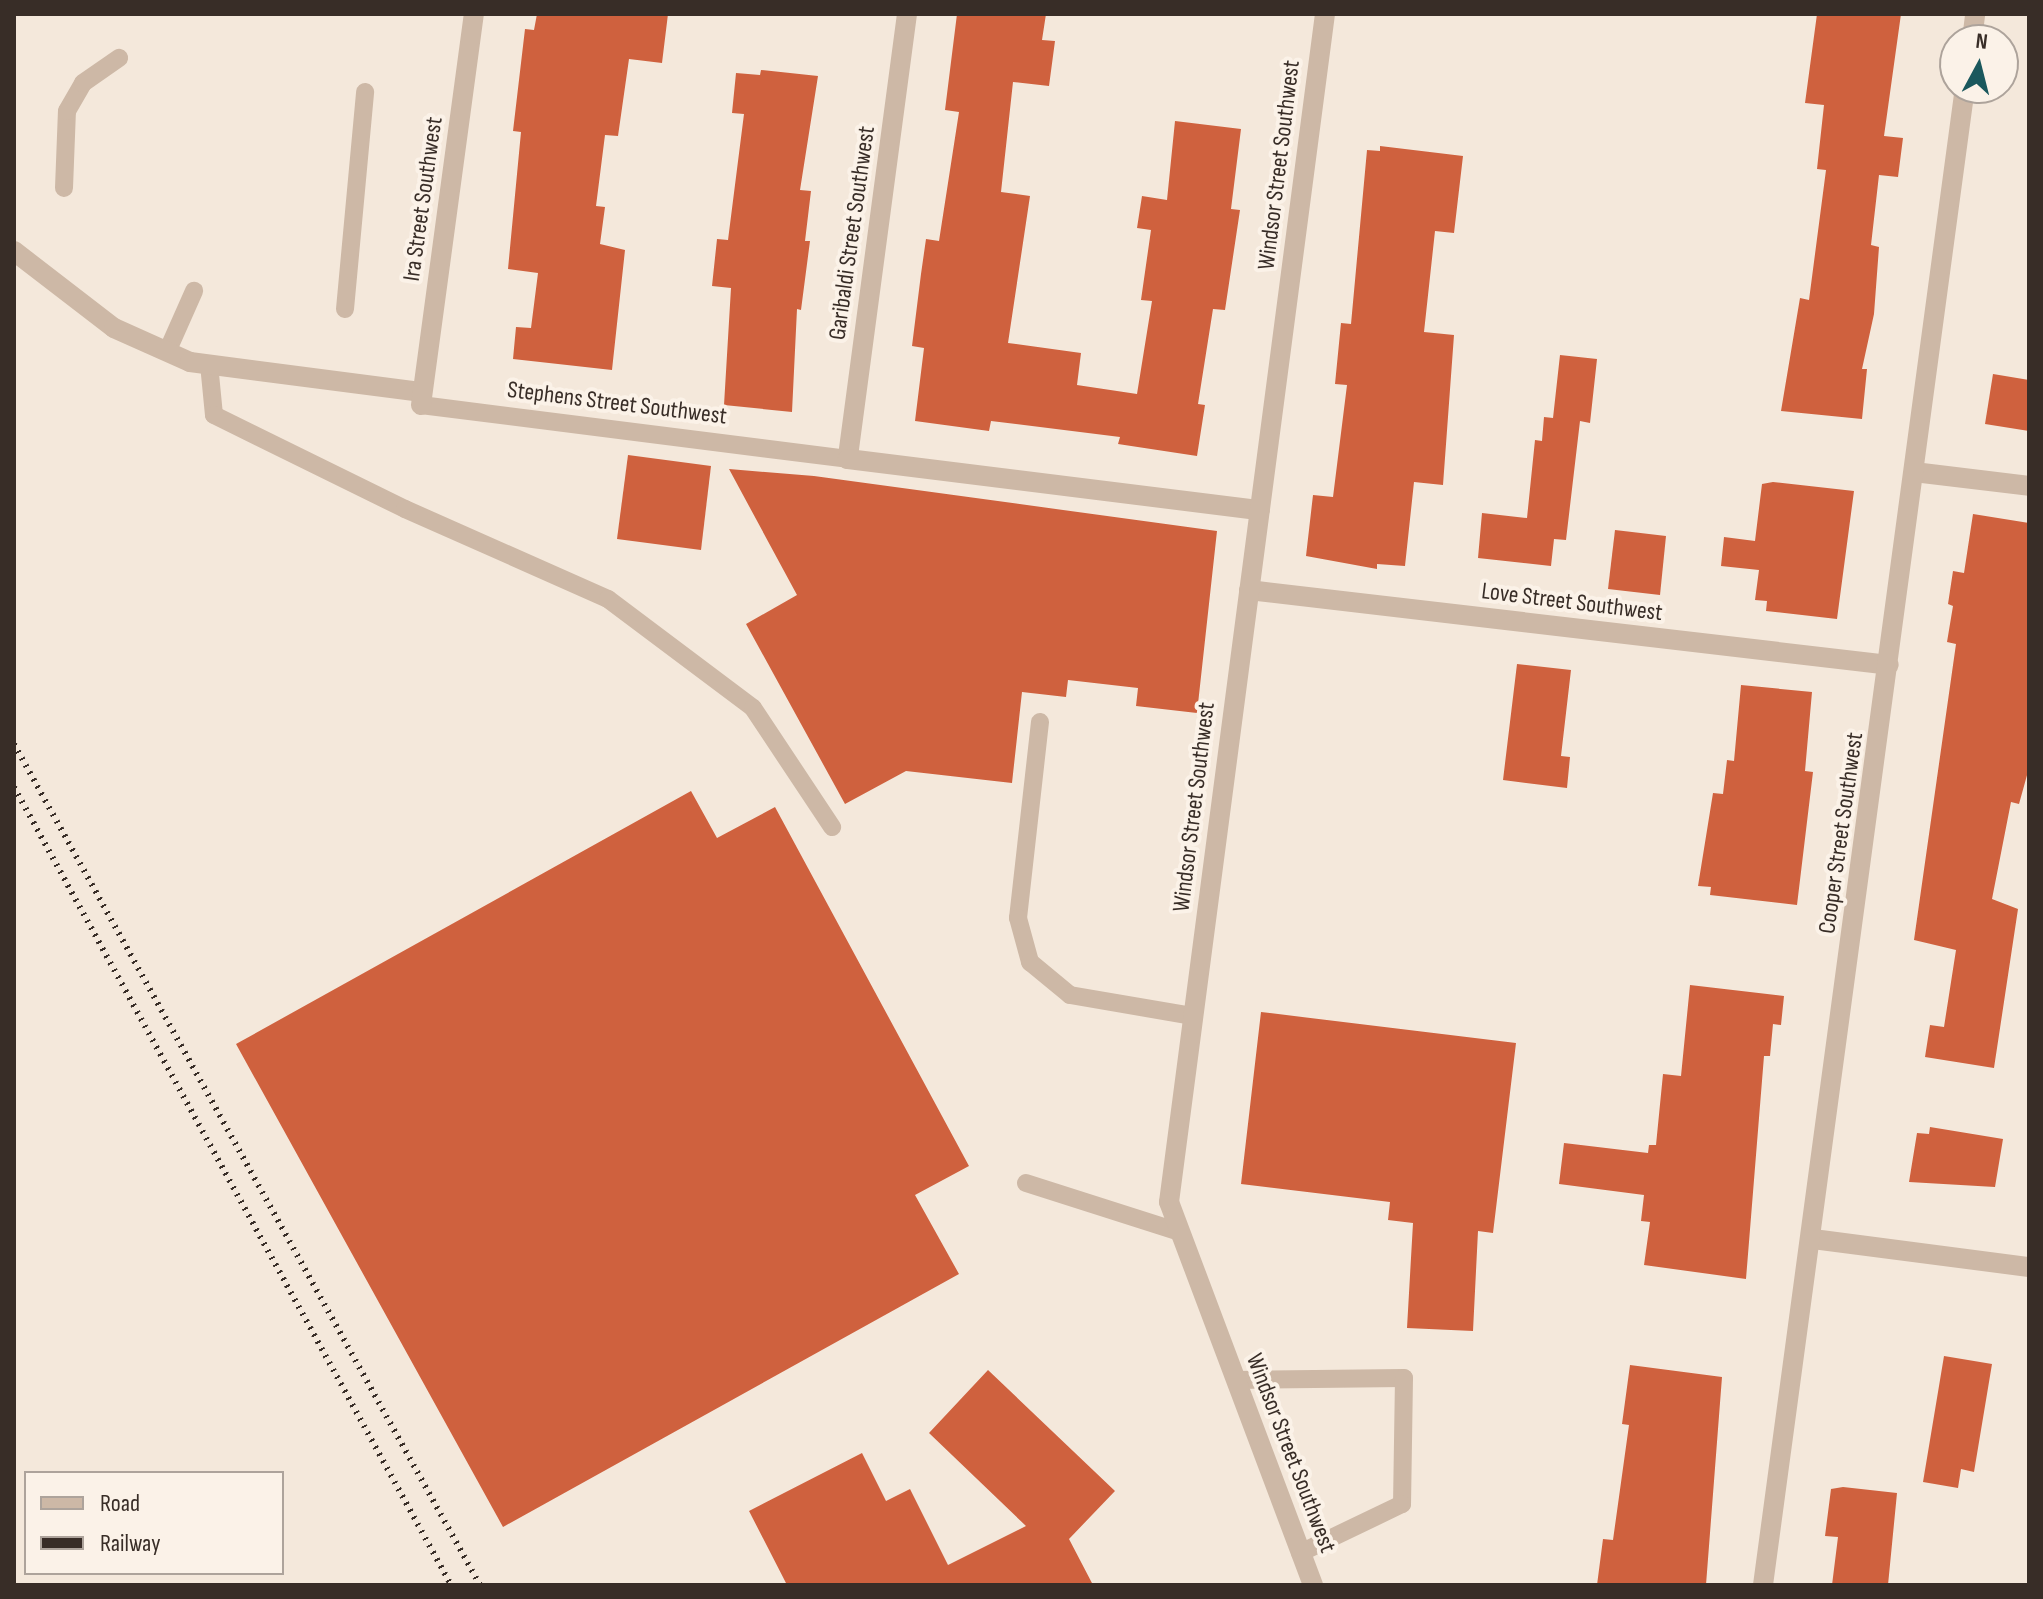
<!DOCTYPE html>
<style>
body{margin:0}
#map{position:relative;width:2043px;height:1599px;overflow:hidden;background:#f4e8db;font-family:"Sofia Sans Condensed",sans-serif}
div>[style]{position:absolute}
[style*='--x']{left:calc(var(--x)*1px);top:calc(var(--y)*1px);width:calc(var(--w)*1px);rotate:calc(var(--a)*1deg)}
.building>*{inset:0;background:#cf613e}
.service>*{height:18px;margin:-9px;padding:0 9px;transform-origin:9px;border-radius:9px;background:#cdb8a6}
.minor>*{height:20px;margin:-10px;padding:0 10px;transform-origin:10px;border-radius:10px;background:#cdb8a6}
.rail>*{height:6px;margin-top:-3px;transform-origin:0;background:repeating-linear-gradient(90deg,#382d27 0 2px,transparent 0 8px)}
span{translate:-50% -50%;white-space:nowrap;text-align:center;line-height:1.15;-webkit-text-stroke:8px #fbf2e8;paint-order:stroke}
.street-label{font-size:24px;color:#382d27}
.frame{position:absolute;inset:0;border:16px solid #382d27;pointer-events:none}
.legend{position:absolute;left:24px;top:1471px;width:260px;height:104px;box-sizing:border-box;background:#fbf2e8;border:2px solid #ada39b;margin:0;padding:10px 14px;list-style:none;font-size:24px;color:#382d27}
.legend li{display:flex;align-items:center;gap:16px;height:40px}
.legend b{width:40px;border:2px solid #ada39b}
.north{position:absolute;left:1939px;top:24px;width:80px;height:80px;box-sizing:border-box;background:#fbf2e8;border:2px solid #ada39b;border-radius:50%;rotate:7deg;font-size:22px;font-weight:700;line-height:32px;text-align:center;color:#382d27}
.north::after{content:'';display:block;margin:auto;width:28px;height:36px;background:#1a585d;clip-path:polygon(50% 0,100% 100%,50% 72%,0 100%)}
</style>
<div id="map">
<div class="building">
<div style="clip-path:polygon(537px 14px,668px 14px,662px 63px,629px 59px,618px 136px,605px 135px,596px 206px,605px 207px,600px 244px,625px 250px,612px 370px,513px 359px,516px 327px,531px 328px,538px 273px,508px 269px,521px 132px,513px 131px,525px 29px,534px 30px)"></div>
<div style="clip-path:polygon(957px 14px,1046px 14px,1042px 40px,1055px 41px,1049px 86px,1013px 82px,1001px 192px,1030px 196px,1008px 343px,1081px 353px,1077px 385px,1137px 394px,1152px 301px,1141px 300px,1151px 230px,1137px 228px,1142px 196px,1167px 200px,1175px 121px,1241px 129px,1231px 209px,1240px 210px,1225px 310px,1213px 309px,1198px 404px,1205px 405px,1197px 456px,1118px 444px,1120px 437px,991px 421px,989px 431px,915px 421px,924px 348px,912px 346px,921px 274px,926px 239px,939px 241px,959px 112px,945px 110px)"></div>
<div style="clip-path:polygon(1817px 14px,1901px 14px,1884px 136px,1903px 138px,1898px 177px,1879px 175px,1871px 245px,1879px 247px,1874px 314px,1862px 369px,1867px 369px,1862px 419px,1781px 411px,1800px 298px,1809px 300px,1826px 170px,1817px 169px,1824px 105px,1805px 103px)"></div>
<div style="clip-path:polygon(761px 70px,818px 76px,800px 190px,811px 191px,805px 241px,810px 241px,801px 310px,797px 309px,792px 412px,724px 405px,731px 288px,712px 286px,717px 239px,728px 240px,744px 114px,732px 113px,736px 73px,760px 75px)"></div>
<div style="clip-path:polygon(1380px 146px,1463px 156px,1454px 233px,1435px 231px,1424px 332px,1454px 335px,1443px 485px,1414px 482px,1405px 566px,1377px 564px,1377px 569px,1306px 556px,1313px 495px,1333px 497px,1347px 385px,1335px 384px,1341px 323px,1351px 324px,1367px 150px,1380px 151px)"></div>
<div style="clip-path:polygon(1560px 355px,1597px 359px,1590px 423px,1580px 421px,1566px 540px,1554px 539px,1551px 566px,1478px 558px,1482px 513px,1527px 518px,1535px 440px,1542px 441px,1544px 417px,1553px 418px)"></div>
<div style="clip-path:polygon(1993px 374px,2029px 380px,2029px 431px,1985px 424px)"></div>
<div style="clip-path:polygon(628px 455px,711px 466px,701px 550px,617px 539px)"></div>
<div style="clip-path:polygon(729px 469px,814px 476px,1217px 531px,1197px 713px,1136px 706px,1138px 688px,1068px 680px,1066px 697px,1022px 692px,1012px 783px,906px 771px,845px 804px,746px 624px,797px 595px)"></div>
<div style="clip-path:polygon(1773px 482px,1854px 491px,1837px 619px,1766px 611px,1767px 601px,1755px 600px,1759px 570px,1721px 566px,1724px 537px,1755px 541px,1762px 484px)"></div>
<div style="clip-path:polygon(1973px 514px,2029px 523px,2029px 768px,2019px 804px,2011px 802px,1992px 899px,2018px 909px,1994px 1068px,1925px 1057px,1930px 1025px,1944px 1027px,1956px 950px,1914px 940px,1956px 644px,1947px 642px,1953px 606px,1948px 604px,1953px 571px,1964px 573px)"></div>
<div style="clip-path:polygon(1615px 530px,1666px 536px,1660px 595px,1608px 589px)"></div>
<div style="clip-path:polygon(1517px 664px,1571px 670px,1561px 756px,1570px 757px,1567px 788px,1503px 780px)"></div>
<div style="clip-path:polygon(1741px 685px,1812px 692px,1805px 771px,1813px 772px,1797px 905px,1710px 895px,1711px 887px,1698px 886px,1713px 793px,1723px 794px,1727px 760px,1734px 761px)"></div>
<div style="clip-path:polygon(691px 791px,717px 838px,775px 807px,969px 1166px,915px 1195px,959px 1274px,503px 1527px,236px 1044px)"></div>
<div style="clip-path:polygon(1690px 985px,1784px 996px,1781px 1025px,1773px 1024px,1770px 1056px,1764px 1056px,1746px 1279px,1644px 1265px,1650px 1222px,1641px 1221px,1644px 1195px,1559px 1184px,1564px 1143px,1648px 1153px,1649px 1145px,1656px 1145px,1663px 1074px,1681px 1076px)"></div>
<div style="clip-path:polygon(1261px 1012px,1516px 1043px,1493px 1233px,1478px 1231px,1473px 1331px,1407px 1328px,1413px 1223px,1388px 1220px,1390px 1202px,1241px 1184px)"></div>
<div style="clip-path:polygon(1930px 1127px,2003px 1139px,1995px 1187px,1909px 1182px,1917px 1133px,1929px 1134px)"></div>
<div style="clip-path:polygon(1944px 1356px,1992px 1364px,1974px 1472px,1961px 1469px,1958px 1488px,1923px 1482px)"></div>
<div style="clip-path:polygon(1630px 1365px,1722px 1377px,1706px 1585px,1597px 1585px,1603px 1539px,1613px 1540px,1629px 1425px,1622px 1424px)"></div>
<div style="clip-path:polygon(988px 1370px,1115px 1491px,1069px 1539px,1093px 1585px,787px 1585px,749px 1511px,862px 1453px,886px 1501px,910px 1489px,948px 1565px,1026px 1526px,929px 1433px)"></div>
<div style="clip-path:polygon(1843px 1487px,1897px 1493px,1888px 1585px,1832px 1585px,1838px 1537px,1825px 1536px,1831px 1489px)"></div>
</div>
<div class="service">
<div style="--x:64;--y:188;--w:77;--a:-87.8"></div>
<div style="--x:67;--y:111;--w:32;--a:-60"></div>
<div style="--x:83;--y:83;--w:44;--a:-34.8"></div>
<div style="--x:345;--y:309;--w:218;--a:-84.7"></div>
<div style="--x:167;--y:352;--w:67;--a:-66.1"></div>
<div style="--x:209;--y:364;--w:51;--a:84.4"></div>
<div style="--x:214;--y:415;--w:213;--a:26.2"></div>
<div style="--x:405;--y:509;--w:222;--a:23.9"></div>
<div style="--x:608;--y:599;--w:181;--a:36.9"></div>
<div style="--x:753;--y:708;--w:143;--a:56.4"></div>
<div style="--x:421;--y:405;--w:430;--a:7.2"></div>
<div style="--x:1040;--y:722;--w:197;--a:96.4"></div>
<div style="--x:1018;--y:918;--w:46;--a:74.7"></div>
<div style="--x:1030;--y:962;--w:52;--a:39.5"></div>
<div style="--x:1070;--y:995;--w:125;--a:9.7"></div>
<div style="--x:1026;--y:1183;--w:162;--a:17.7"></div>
<div style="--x:1236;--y:1380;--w:168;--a:-0.7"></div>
<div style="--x:1404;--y:1378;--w:126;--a:90.9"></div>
<div style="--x:1402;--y:1504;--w:113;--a:154.3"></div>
</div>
<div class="minor">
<div style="--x:907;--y:14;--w:449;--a:97.6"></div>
<div style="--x:848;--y:459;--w:415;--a:7.1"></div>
<div style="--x:1972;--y:40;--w:26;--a:-83"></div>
<div style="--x:14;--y:251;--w:126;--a:37.6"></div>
<div style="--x:114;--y:328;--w:83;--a:24.1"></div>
<div style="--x:190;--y:362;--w:234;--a:7.4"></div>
<div style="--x:421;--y:405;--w:395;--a:-82.3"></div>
<div style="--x:1914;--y:472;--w:116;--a:6.9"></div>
<div style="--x:1249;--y:590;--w:644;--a:6.68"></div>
<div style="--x:1813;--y:1239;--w:218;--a:7.4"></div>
<div style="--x:1313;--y:1585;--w:409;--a:-110.6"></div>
<div style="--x:1169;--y:1202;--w:1198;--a:-82.52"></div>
<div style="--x:1763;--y:1585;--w:1511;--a:-82.32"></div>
</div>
<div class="rail">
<div style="--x:14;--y:744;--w:961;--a:61.01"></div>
<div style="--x:14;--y:787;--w:910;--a:61.29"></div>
</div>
<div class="street-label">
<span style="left:1279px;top:165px;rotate:-83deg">Windsor Street Southwest</span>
<span style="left:423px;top:199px;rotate:-82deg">Ira Street Southwest</span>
<span style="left:852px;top:233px;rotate:-82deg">Garibaldi Street Southwest</span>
<span style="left:617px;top:403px;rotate:7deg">Stephens Street Southwest</span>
<span style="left:1572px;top:602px;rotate:7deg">Love Street Southwest</span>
<span style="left:1194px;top:807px;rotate:-83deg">Windsor Street Southwest</span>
<span style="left:1841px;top:833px;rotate:-82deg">Cooper Street Southwest</span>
<span style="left:1291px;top:1453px;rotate:69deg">Windsor Street Southwest</span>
</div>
<div class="frame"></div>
<ul class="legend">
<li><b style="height:10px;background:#cdb8a6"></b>Road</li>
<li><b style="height:10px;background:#382d27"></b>Railway</li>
</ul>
<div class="north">N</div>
</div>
